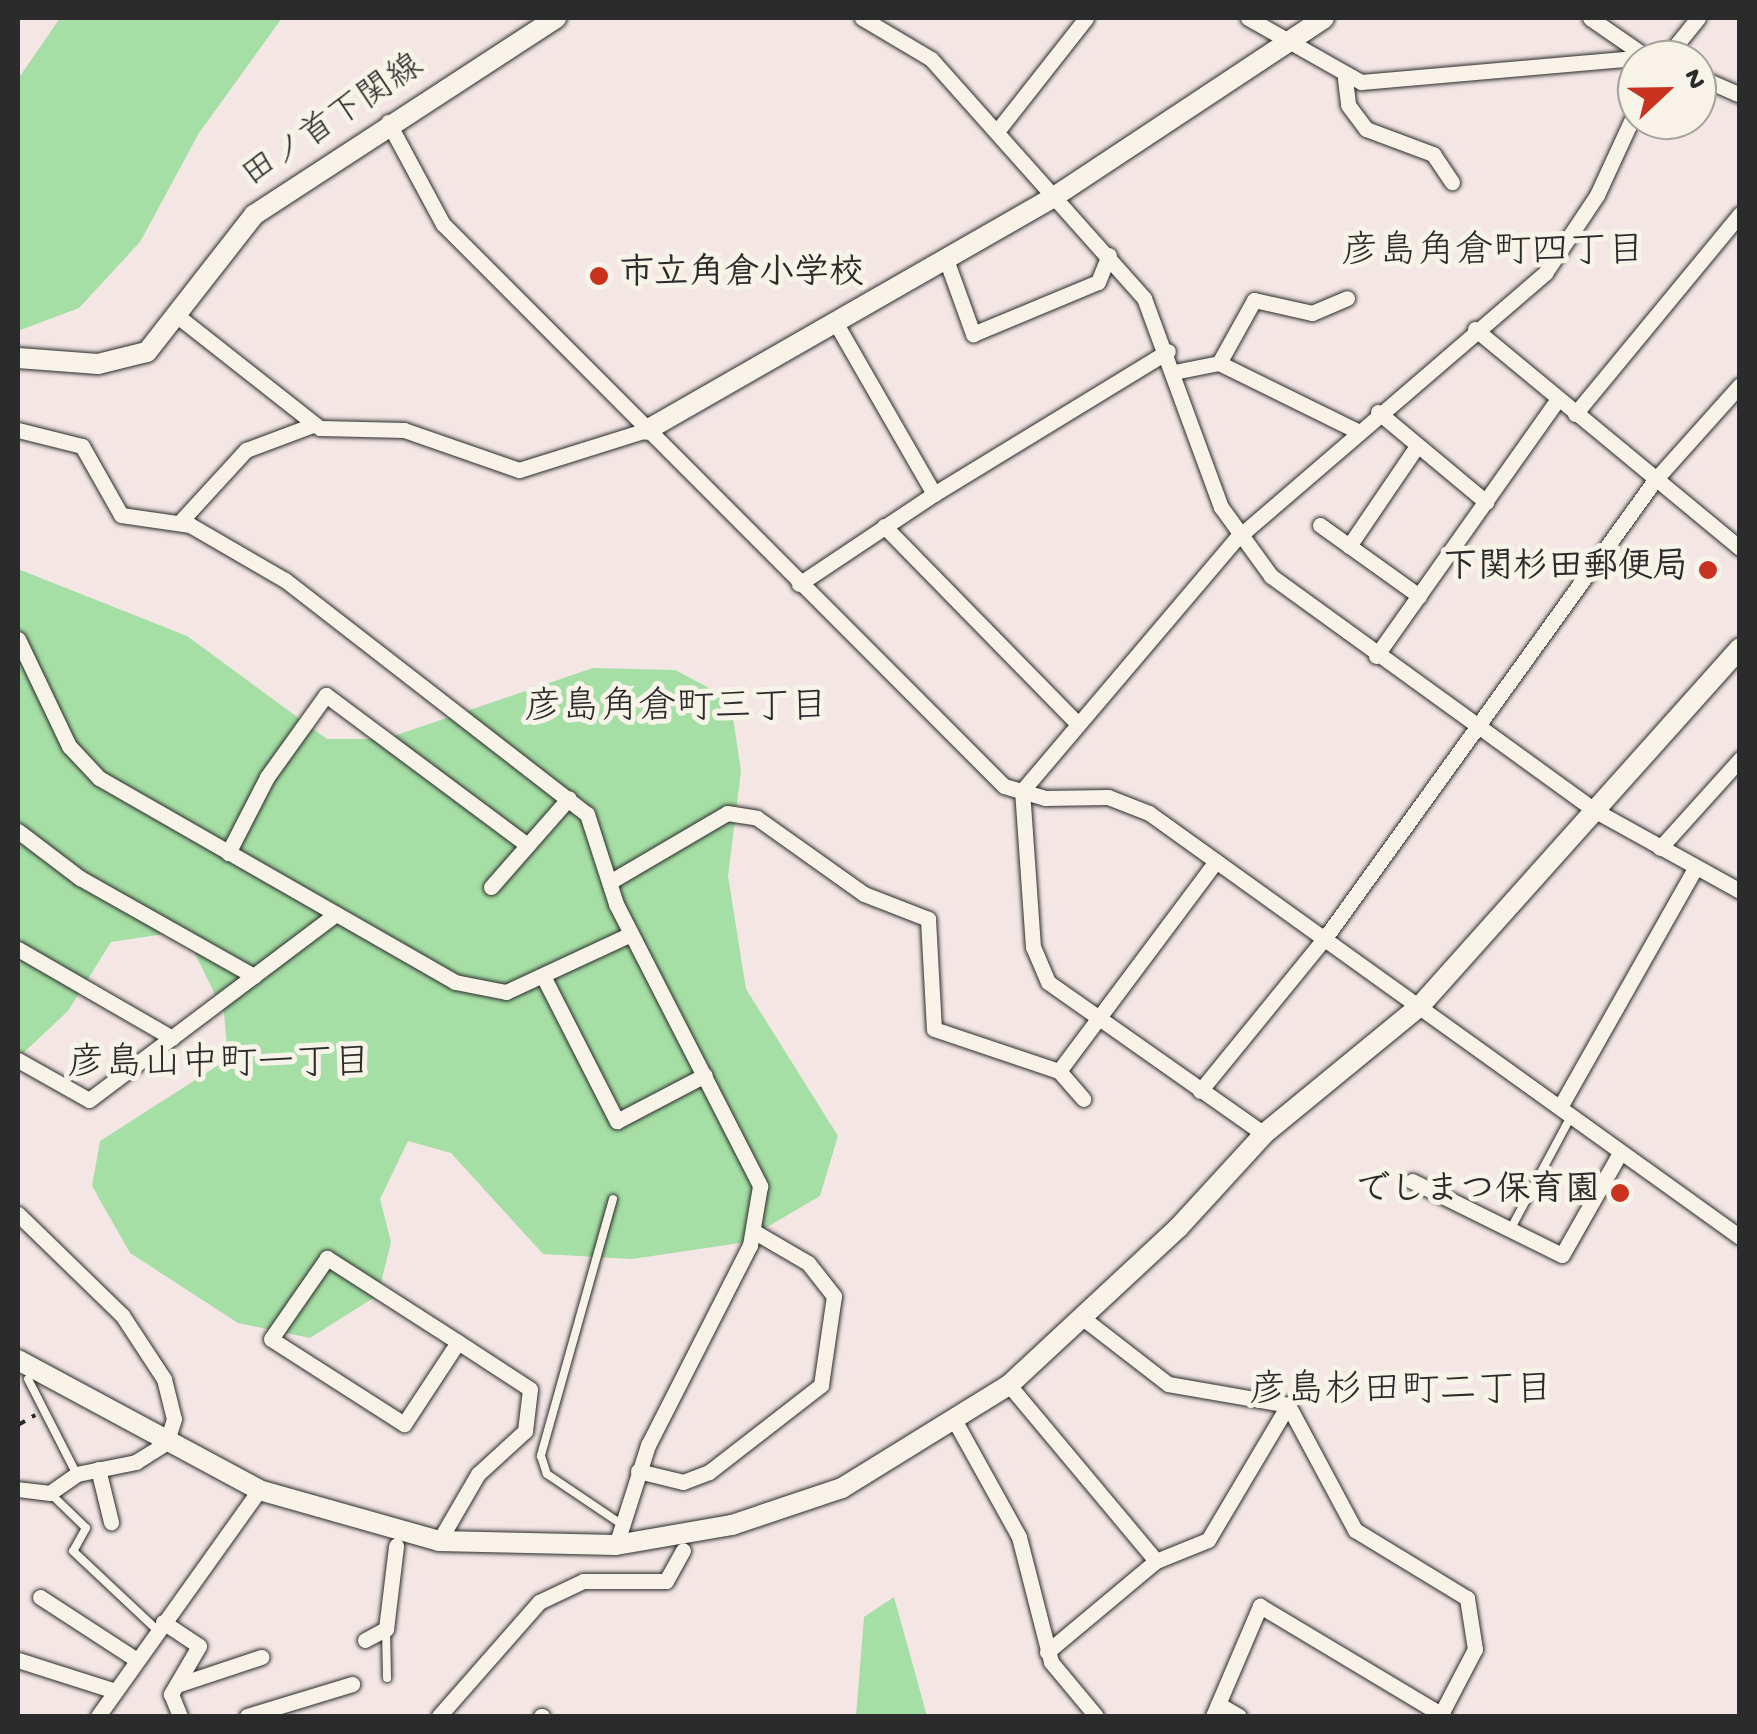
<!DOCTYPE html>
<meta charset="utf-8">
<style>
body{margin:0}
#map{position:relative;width:1757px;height:1734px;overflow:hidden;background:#f3e6e5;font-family:"Gochi Hand","Klee One",sans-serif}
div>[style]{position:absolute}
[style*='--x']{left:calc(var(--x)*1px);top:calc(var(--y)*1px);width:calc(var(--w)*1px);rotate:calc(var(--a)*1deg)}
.green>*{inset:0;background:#a5dfa5}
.path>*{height:4px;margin-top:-2px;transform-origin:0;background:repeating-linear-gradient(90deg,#2b2b2b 0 8px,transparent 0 16px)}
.roads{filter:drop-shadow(0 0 2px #2b2b2b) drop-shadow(0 0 2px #2b2b2b)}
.lane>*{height:8px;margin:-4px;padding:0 4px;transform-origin:4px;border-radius:4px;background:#f7f3e8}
.street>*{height:15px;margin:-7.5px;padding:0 7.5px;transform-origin:7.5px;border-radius:7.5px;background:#f7f3e8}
.secondary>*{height:20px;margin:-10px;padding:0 10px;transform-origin:10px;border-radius:10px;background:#f7f3e8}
.dots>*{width:28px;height:28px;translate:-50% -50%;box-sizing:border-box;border:5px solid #f7f3e8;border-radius:50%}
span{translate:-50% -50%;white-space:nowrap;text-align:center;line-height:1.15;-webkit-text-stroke:10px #f7f3e8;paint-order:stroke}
.street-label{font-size:35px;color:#2b2b2b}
.poi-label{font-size:35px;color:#2b2b2b;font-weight:700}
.left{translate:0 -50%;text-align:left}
.right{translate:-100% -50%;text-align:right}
.neighbourhood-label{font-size:38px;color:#2b2b2b}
.frame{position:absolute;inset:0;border:20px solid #2b2b2b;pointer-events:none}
.north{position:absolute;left:1617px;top:40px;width:100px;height:100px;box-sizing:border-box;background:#f7f3e8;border:2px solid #a5a39c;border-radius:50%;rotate:68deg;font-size:28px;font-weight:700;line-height:40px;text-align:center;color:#2b2b2b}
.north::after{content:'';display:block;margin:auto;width:35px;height:45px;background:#c8321e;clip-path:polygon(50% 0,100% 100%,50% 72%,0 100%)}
</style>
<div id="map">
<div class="green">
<div style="clip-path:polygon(60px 18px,282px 18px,199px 133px,140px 242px,79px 308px,18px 331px,18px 79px)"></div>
<div style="clip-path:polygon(18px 569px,187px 636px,327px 739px,385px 739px,593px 668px,675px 670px,730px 699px,741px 771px,728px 876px,746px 989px,838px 1136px,820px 1196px,740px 1243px,632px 1259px,543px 1254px,451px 1153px,408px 1141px,380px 1199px,391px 1242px,378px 1295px,310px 1338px,238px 1323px,130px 1253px,92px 1186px,100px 1141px,228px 1059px,224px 1013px,184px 931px,111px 942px,68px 1011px,18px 1058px)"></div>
<div style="clip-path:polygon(894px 1597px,927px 1716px,856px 1716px,864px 1617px)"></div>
</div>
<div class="path">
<div style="--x:18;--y:1425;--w:20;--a:-30"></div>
</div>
<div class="roads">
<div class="lane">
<div style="--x:613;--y:1199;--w:267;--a:105.7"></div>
<div style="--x:541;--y:1456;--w:19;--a:72"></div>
<div style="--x:547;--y:1474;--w:89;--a:34"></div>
<div style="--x:1510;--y:1230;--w:129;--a:-61.8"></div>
<div style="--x:28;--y:1379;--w:106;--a:62.9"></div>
<div style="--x:50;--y:1493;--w:50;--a:44.2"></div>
<div style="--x:86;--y:1528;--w:26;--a:119"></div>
<div style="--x:73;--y:1551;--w:115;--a:43.2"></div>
<div style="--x:386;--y:1629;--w:49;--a:88.8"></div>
</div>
<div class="street">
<div style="--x:862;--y:18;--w:80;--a:30.7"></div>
<div style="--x:931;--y:59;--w:320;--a:48.3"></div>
<div style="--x:1144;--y:298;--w:223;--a:69.8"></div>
<div style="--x:1221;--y:507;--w:85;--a:54.1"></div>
<div style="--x:1271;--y:576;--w:399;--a:35.9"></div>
<div style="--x:1594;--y:810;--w:167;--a:29"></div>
<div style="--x:1248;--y:18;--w:130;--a:29.5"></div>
<div style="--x:1361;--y:82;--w:287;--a:-5"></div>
<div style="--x:1590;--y:18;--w:70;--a:34.6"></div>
<div style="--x:1664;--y:60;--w:54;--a:-51"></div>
<div style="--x:1697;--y:76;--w:47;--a:23.8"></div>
<div style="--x:1345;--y:79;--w:26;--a:83"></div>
<div style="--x:1348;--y:105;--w:30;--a:53"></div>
<div style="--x:1366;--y:129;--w:72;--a:20.5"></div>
<div style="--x:1433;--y:154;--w:34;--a:56"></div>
<div style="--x:388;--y:122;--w:116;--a:61.7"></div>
<div style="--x:443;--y:224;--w:794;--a:45.05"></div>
<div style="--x:1004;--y:786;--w:43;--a:16.3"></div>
<div style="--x:1045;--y:798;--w:63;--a:-0.9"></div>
<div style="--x:1108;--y:797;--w:44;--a:21.3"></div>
<div style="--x:1149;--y:813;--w:727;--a:35.66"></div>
<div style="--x:998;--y:130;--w:142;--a:-51.8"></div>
<div style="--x:947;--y:262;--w:77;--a:70.1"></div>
<div style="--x:973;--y:334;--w:135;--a:-22.6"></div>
<div style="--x:1098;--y:282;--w:29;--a:-68"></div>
<div style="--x:180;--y:318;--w:178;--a:38.2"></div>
<div style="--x:320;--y:428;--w:84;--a:1.4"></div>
<div style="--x:404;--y:430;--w:122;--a:19.2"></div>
<div style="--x:519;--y:470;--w:134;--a:-17.4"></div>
<div style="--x:838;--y:327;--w:193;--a:60.1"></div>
<div style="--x:934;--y:494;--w:274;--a:-31.4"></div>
<div style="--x:1475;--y:329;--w:344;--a:39.6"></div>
<div style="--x:1219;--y:363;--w:72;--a:-60.9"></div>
<div style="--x:1254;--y:300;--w:59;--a:12.6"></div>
<div style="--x:1312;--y:313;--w:38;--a:-23"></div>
<div style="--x:1174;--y:372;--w:46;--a:-11.3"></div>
<div style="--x:1219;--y:363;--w:154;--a:26.2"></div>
<div style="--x:1378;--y:412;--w:141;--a:39.8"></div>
<div style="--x:1575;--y:414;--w:259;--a:-50.5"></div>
<div style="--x:18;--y:430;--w:66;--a:14"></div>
<div style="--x:82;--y:446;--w:79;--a:60.5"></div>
<div style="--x:121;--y:515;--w:70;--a:8.2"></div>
<div style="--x:190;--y:525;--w:110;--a:30.1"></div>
<div style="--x:285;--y:580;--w:382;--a:37.8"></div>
<div style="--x:587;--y:814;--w:95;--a:72.1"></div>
<div style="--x:616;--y:904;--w:317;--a:62.9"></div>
<div style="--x:760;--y:1186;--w:60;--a:99.6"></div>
<div style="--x:750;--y:1245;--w:225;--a:117"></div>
<div style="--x:648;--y:1445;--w:105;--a:107.7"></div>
<div style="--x:180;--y:522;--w:98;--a:-47.5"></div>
<div style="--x:246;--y:450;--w:72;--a:-20.5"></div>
<div style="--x:1320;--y:525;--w:122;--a:35.6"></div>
<div style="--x:884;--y:526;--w:274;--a:45.6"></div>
<div style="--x:1349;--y:546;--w:121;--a:-55.8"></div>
<div style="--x:799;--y:584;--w:162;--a:-33.7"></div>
<div style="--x:18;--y:639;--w:119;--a:64.5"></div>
<div style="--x:69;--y:746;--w:44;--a:46.8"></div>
<div style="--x:99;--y:778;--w:410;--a:29.8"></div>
<div style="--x:455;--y:982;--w:52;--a:11.1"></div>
<div style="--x:506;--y:992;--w:138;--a:-24.9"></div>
<div style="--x:1376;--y:656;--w:315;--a:-54.7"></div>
<div style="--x:18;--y:831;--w:78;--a:37.2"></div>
<div style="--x:80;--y:878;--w:200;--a:29.4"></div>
<div style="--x:1660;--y:848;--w:120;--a:-48"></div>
<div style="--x:228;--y:853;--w:85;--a:-62.8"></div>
<div style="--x:267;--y:777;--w:101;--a:-54.3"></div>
<div style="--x:326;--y:695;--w:251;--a:36.7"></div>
<div style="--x:613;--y:880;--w:132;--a:-30.4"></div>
<div style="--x:727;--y:813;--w:30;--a:9"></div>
<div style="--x:757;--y:818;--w:131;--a:35.4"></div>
<div style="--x:864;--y:894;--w:69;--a:21.3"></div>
<div style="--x:928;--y:919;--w:110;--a:86.9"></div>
<div style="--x:934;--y:1029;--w:132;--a:18.6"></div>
<div style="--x:1059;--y:1071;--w:37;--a:49"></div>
<div style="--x:491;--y:887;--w:118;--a:-48.8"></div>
<div style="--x:18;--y:949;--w:178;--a:30"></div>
<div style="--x:543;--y:976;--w:163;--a:63"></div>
<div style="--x:617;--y:1121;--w:99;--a:-27.6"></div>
<div style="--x:18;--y:1060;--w:81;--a:29.4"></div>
<div style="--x:89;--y:1100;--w:309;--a:-37"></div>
<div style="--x:1059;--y:1071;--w:262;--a:-53.2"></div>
<div style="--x:1200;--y:1091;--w:198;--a:-50.8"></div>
<div style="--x:1325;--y:938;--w:565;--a:-54.23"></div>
<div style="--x:1655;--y:480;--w:127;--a:-48.2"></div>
<div style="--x:1560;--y:1107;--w:274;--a:-60.5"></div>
<div style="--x:1264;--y:1134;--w:264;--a:-144.9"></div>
<div style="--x:1048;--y:982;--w:38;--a:-113"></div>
<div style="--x:1033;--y:947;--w:156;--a:-94"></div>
<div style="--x:1022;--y:791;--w:331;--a:-49.7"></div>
<div style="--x:1236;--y:539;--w:408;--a:-40.7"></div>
<div style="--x:1545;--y:273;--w:94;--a:-56.3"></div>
<div style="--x:1597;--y:195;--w:96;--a:-65.3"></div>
<div style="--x:1412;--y:1181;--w:167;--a:26.3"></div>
<div style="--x:1562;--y:1255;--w:117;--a:-60.4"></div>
<div style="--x:18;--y:1214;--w:145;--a:44.2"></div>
<div style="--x:122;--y:1315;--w:77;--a:56.7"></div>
<div style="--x:164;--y:1379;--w:41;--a:76"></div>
<div style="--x:174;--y:1419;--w:25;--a:108"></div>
<div style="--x:166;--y:1443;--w:36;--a:148"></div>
<div style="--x:136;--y:1462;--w:60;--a:168.5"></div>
<div style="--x:77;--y:1474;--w:33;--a:145"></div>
<div style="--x:50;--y:1493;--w:32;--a:-173"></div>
<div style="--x:1084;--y:1319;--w:106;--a:37.7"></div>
<div style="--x:1168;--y:1384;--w:122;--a:9.9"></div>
<div style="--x:1288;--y:1405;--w:142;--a:61.8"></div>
<div style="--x:1355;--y:1530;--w:131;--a:31.3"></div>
<div style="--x:1467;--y:1598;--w:52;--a:81.1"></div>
<div style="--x:1475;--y:1649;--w:73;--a:117.6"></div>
<div style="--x:1009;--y:1385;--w:229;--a:50.1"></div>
<div style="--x:957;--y:1425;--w:128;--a:61"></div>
<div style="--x:1019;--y:1537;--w:129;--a:75.6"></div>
<div style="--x:1051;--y:1662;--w:70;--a:50.2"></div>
<div style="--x:98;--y:1469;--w:55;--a:76.2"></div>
<div style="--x:638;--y:1471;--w:46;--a:13.7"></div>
<div style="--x:683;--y:1482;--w:28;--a:-21"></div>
<div style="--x:709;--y:1472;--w:142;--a:-37.8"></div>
<div style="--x:821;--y:1385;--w:90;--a:-81.7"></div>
<div style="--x:834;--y:1296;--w:42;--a:-128.2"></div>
<div style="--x:808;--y:1263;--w:61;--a:-149.7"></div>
<div style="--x:439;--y:1541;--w:78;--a:-59.8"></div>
<div style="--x:478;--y:1474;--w:64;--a:-42.5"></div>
<div style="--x:525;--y:1431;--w:42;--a:-83.2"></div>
<div style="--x:530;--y:1389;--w:86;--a:-146.9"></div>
<div style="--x:458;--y:1342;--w:156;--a:-147.3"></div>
<div style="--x:327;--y:1258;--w:98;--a:124.7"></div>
<div style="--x:271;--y:1339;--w:158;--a:32.6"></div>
<div style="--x:404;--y:1424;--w:98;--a:-56.6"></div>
<div style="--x:40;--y:1597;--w:116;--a:33"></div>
<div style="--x:163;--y:1622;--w:43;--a:33.7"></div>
<div style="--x:199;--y:1646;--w:56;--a:120.3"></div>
<div style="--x:171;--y:1694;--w:24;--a:68"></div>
<div style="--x:365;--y:1640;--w:24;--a:-28"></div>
<div style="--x:386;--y:1629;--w:84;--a:-83.1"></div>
<div style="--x:1047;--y:1652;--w:142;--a:-39.9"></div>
<div style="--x:1156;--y:1561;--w:56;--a:-22"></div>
<div style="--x:1208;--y:1540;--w:157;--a:-59.3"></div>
<div style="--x:18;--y:1660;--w:102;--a:17.7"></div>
<div style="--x:177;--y:1685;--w:89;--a:-18.4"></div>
<div style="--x:1218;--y:1704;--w:24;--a:30"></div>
<div style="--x:98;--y:1716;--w:277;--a:-54.5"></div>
<div style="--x:247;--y:1716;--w:110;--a:-16.9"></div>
<div style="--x:439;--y:1716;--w:152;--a:-48.7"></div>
<div style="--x:539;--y:1602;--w:49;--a:-25.5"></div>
<div style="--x:583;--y:1581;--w:83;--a:0"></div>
<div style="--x:666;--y:1581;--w:35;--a:-61"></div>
<div style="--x:541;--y:1716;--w:1;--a:0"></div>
<div style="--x:1213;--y:1716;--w:120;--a:-66.9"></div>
<div style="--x:1260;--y:1606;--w:214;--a:30.9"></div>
</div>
<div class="secondary">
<div style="--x:18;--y:358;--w:80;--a:4.3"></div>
<div style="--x:98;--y:364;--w:50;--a:-13.8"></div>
<div style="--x:147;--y:352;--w:174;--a:-52"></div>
<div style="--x:254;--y:215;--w:361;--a:-33.1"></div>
<div style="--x:647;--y:430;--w:473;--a:-29.8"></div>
<div style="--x:1057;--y:195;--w:320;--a:-33.5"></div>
<div style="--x:18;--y:1360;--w:274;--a:28.3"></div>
<div style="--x:259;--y:1490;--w:187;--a:15.8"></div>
<div style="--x:439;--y:1541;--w:177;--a:1.3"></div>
<div style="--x:616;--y:1545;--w:118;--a:-9.8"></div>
<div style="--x:732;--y:1525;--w:116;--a:-18.6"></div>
<div style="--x:842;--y:1488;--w:196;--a:-31.7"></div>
<div style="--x:1009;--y:1385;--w:231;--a:-42.9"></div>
<div style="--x:1178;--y:1228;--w:127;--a:-47.5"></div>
<div style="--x:1264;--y:1134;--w:202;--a:-39.4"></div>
<div style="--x:1420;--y:1006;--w:480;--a:-48.2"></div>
</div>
</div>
<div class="dots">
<div style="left:599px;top:276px;background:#c8321e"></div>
<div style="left:1708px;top:570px;background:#c8321e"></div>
<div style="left:1620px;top:1193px;background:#c8321e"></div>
</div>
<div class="street-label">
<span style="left:334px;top:123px;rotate:-34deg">田ノ首下関線</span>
</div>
<div class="poi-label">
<span class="left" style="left:619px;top:276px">市立角倉小学校</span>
<span class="right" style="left:1688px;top:570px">下関杉田郵便局</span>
<span class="right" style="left:1600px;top:1193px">でしまつ保育園</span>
</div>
<div class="neighbourhood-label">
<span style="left:1493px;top:255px">彦島角倉町四丁目</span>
<span style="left:676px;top:711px">彦島角倉町三丁目</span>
<span style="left:219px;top:1067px">彦島山中町一丁目</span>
<span style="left:1401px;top:1394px">彦島杉田町二丁目</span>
</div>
<div class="frame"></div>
<div class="north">N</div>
</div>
